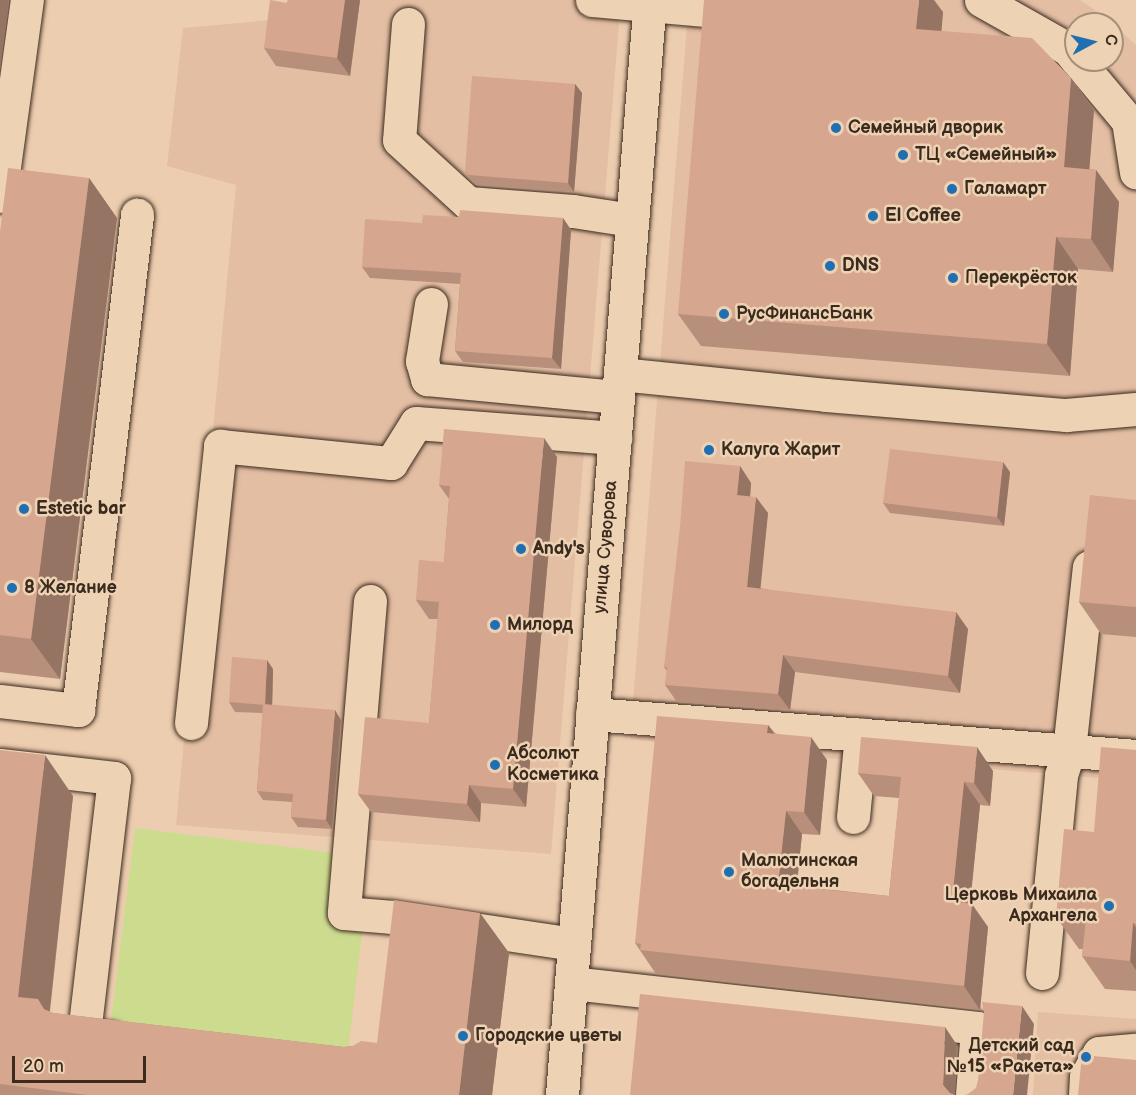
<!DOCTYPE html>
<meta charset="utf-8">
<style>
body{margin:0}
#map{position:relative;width:1136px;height:1095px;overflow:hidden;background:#edcdb0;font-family:"Balsamiq Sans",sans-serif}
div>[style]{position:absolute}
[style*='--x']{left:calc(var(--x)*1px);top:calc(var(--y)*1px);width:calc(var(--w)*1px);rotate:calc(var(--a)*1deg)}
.built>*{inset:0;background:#e3bea3}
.green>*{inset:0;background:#cddb8f}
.roads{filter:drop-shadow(0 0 2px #3b2a1e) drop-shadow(0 0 2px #3b2a1e)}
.minor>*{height:33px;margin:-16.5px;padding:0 16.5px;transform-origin:16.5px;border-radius:16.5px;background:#edd2b4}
.wall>*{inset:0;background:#b88f7b}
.shaded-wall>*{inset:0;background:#967464}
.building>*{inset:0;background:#d6a68f}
.dots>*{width:16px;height:16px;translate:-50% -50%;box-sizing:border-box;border:3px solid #edd2b4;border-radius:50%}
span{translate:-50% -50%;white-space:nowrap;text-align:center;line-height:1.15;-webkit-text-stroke:5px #edd2b4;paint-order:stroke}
.poi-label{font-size:18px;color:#3b2a1e;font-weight:700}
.left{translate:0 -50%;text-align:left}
.right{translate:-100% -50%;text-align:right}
.street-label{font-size:18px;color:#3b2a1e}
.north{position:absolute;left:1064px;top:12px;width:60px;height:60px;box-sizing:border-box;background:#edd2b4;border:2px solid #a68f78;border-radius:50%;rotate:83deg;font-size:16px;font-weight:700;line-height:24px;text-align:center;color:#3b2a1e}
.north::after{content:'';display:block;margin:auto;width:21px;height:27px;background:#1f6fb2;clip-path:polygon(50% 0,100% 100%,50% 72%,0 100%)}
.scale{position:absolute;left:12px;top:1056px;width:134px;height:27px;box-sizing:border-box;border:3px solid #3b2a1e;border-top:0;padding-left:8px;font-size:18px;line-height:21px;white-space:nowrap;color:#3b2a1e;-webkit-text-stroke:4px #edd2b4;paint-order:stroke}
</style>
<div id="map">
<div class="built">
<div style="clip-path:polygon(303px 0,621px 0,551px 854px,176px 825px,236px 185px,167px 166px,183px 28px,283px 19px)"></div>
<div style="clip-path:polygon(evenodd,689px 0,1080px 0,1104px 16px,1136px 45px,1136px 781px,871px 759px,805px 758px,630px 739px,689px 0,1076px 24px,1112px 24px,1112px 60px,1076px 60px,1076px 24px)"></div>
<div style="clip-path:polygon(1038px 1012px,1136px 1019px,1136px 1095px,1033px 1095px)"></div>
</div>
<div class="green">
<div style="clip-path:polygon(135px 828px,336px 853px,328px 921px,363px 926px,348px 1051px,111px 1021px)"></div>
</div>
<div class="roads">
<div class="minor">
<div style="--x:592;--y:0;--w:157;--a:5.1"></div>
<div style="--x:981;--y:0;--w:100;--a:29.4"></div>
<div style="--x:1068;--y:49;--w:13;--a:51"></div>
<div style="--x:408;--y:24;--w:116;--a:94.4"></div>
<div style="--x:399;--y:140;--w:93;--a:42.4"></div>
<div style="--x:468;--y:203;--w:105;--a:4.4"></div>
<div style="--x:573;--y:211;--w:60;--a:8.7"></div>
<div style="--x:1077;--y:60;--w:80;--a:50.1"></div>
<div style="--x:1128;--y:121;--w:52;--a:81.1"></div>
<div style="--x:0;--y:196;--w:198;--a:-82.2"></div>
<div style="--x:431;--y:304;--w:58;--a:99"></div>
<div style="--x:422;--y:361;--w:19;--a:74"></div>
<div style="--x:427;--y:379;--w:192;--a:5.4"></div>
<div style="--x:620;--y:374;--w:207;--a:5.8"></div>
<div style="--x:826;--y:395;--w:241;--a:4.8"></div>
<div style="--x:1066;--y:415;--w:70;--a:-4.9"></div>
<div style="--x:370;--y:601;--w:313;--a:94.8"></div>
<div style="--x:344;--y:913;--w:49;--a:4.7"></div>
<div style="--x:393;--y:917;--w:183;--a:8.5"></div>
<div style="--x:0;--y:701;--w:79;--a:6.6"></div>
<div style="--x:78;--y:710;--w:499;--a:-83.2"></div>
<div style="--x:592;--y:714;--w:546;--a:4.41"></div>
<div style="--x:191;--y:723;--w:279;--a:-84"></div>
<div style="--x:220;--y:446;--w:172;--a:5.7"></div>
<div style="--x:391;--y:463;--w:47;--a:-58"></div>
<div style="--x:416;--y:423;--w:200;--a:4.3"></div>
<div style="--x:0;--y:765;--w:115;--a:6.5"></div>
<div style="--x:114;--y:778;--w:259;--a:96.7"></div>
<div style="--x:84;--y:1035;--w:27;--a:6"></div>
<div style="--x:853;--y:817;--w:83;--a:-84.5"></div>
<div style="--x:1042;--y:973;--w:199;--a:-84.5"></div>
<div style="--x:1061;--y:775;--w:26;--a:-72"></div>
<div style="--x:1069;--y:750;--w:184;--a:-83.8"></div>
<div style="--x:571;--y:983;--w:408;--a:6.3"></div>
<div style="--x:977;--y:1028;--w:67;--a:94.3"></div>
<div style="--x:562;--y:1095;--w:1099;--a:-85.41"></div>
<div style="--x:1085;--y:1095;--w:18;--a:-87"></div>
<div style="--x:1086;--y:1077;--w:27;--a:-62"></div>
<div style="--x:1099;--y:1053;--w:37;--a:-5"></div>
</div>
</div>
<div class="wall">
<div style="clip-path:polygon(288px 0,360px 0,350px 76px,276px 66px,264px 48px,287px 3px)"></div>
<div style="clip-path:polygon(730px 1px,943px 12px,941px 31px,1071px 78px,1094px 110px,1089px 169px,1096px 170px,1119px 202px,1113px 272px,1078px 269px,1070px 376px,701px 346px,678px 314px)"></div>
<div style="clip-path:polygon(575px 84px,582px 93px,574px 192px,476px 185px,471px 180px,465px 171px)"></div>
<div style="clip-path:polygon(89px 178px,117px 218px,60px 679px,0 672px,0 232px)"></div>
<div style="clip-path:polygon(459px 217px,563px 218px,571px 230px,561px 369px,463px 362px,455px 351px,460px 284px,370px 278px,362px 267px,422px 223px)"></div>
<div style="clip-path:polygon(557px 457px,526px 807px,481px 803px,480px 822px,371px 812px,358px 794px,429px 723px,438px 619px,429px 619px,416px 600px,444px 562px,449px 499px,439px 485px)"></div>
<div style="clip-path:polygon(740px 466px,751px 483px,750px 496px,768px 513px,760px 588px,968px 629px,960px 693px,795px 672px,790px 710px,677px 702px,665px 685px,667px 671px,664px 667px)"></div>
<div style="clip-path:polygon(1010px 472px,1004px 526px,890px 513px,883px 503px)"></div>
<div style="clip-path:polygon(1136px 500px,1136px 637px,1101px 634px,1079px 602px)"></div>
<div style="clip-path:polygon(273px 669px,272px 705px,341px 720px,332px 829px,298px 827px,291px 817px,292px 802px,263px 800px,257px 791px,263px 713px,235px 712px,229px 702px)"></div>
<div style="clip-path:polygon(768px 725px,775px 733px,827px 760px,820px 835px,802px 834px,797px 886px,889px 896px,899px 798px,874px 796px,858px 773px,993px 771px,990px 806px,980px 805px,970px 904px,988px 927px,980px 1010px,656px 974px,635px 943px)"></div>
<div style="clip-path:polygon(0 750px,73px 796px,50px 1012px,53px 1013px,344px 1047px,377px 1043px,480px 913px,509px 953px,492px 1095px,0 1095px)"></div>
<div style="clip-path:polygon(1136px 750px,1136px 991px,1105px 989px,1082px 956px,1083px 949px,1079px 949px,1056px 917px,1094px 832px)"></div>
</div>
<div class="shaded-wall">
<div style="clip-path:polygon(0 0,9px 0,0 68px)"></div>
<div style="clip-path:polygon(345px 0,360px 0,350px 76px,337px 58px)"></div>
<div style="clip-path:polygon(919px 0,934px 0,943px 12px,939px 61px,916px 29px)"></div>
<div style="clip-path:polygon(1071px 78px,1094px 110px,1087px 199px,1064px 167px)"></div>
<div style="clip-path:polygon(575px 84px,582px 93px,574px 192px,568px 183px)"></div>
<div style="clip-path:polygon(1096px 170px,1119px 202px,1113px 272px,1091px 239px)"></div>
<div style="clip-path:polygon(89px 178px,117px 218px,60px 679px,31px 639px)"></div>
<div style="clip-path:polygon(563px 218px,571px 230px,561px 369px,552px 358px)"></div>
<div style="clip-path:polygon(1056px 237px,1078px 269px,1070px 376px,1047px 344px)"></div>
<div style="clip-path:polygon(544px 438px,557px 457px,526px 807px,513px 789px)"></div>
<div style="clip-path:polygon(1003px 462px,1010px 472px,1004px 526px,997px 517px)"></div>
<div style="clip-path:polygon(740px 466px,751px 483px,749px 512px,737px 495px)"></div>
<div style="clip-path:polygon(756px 497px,768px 513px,759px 603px,747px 587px)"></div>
<div style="clip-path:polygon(956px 612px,968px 629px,960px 693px,948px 676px)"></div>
<div style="clip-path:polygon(783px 655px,795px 672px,790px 710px,778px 694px)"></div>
<div style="clip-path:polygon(267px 660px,273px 669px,272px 714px,265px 705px)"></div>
<div style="clip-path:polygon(335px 710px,341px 720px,332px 829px,326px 820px)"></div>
<div style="clip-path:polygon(768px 725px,784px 748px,767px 733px)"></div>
<div style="clip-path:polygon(811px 737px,827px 760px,820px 835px,804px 812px)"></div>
<div style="clip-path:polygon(977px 747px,993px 771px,990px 806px,974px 783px)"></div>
<div style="clip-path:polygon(45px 755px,73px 796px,49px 1016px,18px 997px)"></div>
<div style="clip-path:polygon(964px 782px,980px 805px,968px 924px,952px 901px)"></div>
<div style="clip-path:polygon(469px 785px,481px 803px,480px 822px,467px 804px)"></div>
<div style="clip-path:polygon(786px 811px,802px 834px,794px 908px,778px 885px)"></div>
<div style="clip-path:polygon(972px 904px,988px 927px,980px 1010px,964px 986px)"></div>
<div style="clip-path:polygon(480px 913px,509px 953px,492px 1095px,459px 1095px)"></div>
<div style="clip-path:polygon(1133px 923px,1136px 928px,1136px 970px,1130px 961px)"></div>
<div style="clip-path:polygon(1022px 1006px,1034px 1024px,1027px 1095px,1013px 1095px)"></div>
<div style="clip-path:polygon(945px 1027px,957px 1045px,955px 1095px,950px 1095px,943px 1085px)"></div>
</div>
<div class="building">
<div style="clip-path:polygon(270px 0,287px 3px,288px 0,345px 0,337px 58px,264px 48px)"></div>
<div style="clip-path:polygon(704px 0,919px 0,916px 29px,1032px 38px,1071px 78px,1064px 167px,1096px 170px,1091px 239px,1056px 237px,1047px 344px,678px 314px)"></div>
<div style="clip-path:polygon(472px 76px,575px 84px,568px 183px,469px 175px,465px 171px)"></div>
<div style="clip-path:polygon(8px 168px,89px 178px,31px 639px,0 635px,0 232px)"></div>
<div style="clip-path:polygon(460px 210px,563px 218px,552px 358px,455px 351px,461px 273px,362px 267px,365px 219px,422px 223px,423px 215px,459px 217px)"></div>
<div style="clip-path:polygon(444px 429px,544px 438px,513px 789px,469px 785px,467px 804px,358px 794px,365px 717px,429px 723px,439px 602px,416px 600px,419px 560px,444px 562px,450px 486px,439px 485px)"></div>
<div style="clip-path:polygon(890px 449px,1003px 462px,997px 517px,883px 503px)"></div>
<div style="clip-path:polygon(685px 461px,740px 466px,737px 495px,756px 497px,747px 587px,956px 612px,948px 676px,783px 655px,778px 694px,665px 685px,667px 667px,664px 667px,680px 527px)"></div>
<div style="clip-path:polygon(1090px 495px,1136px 500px,1136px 607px,1079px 602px)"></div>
<div style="clip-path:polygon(232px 657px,267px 660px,265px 705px,229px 702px)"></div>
<div style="clip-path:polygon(263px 704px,335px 710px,326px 820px,291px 817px,293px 794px,257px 791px)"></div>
<div style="clip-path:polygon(657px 716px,768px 725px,767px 733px,811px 737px,804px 812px,786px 811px,778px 885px,798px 887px,889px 896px,901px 777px,858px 773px,861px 737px,977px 747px,974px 783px,964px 782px,952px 901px,972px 904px,964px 986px,640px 950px,641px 944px,635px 943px)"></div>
<div style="clip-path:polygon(1101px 747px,1136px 750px,1136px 924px,1133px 923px,1130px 961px,1082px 956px,1086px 919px,1056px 917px,1064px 829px,1094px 832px)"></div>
<div style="clip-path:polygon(0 750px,45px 755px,18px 997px,38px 999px,44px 1009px,53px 1013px,344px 1047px,353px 1046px,361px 1041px,377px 1043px,394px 900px,480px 913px,459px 1095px,88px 1095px,0 1084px)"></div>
<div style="clip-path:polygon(640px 994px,945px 1027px,943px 1085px,950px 1093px,955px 1095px,630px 1095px)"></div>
<div style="clip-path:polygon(982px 1002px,1022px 1006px,1013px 1095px,965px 1095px,968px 1094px,976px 1088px,978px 1080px,984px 1012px)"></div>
<div style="clip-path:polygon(1082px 1055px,1136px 1060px,1136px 1095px,1078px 1095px)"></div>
</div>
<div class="dots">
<div style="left:836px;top:128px;background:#1f6fb2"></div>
<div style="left:903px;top:155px;background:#1f6fb2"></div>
<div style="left:952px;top:189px;background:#1f6fb2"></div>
<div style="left:873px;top:216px;background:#1f6fb2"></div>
<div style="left:830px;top:266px;background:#1f6fb2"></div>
<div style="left:953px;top:278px;background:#1f6fb2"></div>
<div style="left:724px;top:314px;background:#1f6fb2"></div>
<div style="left:709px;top:450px;background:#1f6fb2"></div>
<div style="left:24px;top:509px;background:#1f6fb2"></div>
<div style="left:521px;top:549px;background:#1f6fb2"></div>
<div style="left:12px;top:588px;background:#1f6fb2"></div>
<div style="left:495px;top:625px;background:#1f6fb2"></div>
<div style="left:495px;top:765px;background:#1f6fb2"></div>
<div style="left:729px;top:872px;background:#1f6fb2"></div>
<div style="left:1109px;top:906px;background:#1f6fb2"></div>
<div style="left:463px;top:1036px;background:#1f6fb2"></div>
<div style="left:1086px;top:1057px;background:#1f6fb2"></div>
</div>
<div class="poi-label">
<span class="left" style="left:848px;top:128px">Семейный дворик</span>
<span class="left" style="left:915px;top:155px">ТЦ «Семейный»</span>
<span class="left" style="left:964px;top:189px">Галамарт</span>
<span class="left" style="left:885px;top:216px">El Coffee</span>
<span class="left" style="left:842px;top:266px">DNS</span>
<span class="left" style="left:965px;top:278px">Перекрёсток</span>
<span class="left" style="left:736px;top:314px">РусФинансБанк</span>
<span class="left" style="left:721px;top:450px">Калуга Жарит</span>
<span class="left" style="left:36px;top:509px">Estetic bar</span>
<span class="left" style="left:533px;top:549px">Andy's</span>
<span class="left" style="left:24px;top:588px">8 Желание</span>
<span class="left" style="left:507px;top:625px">Милорд</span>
<span class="left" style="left:507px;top:765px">Абсолют<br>Косметика</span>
<span class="left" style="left:741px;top:872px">Малютинская<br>богадельня</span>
<span class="right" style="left:1097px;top:906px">Церковь Михаила<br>Архангела</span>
<span class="left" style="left:475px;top:1036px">Городские цветы</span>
<span class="right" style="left:1074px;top:1057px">Детский сад<br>№15 «Ракета»</span>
</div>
<div class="street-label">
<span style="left:606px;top:547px;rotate:-85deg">улица Суворова</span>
</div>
<div class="north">С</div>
<div class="scale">20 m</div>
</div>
